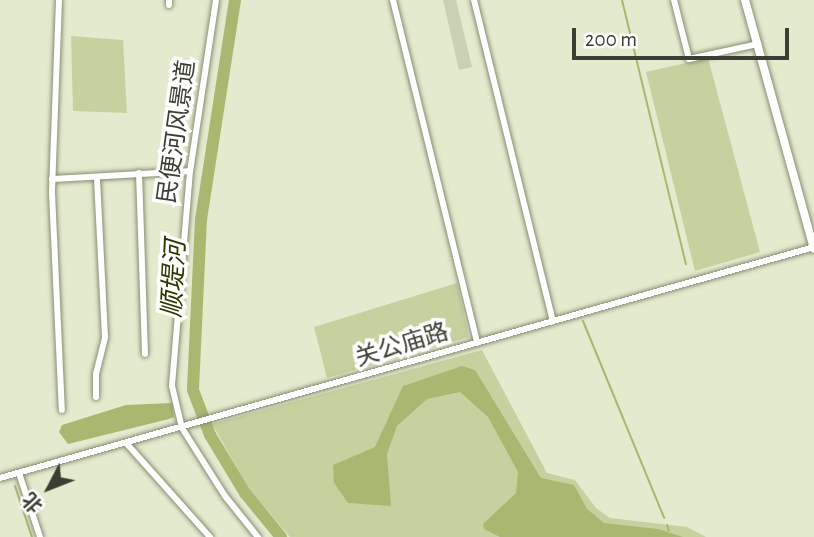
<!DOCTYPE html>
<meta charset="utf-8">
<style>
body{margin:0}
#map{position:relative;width:814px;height:537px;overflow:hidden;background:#e3eace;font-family:"Alegreya Sans","Noto Sans SC",sans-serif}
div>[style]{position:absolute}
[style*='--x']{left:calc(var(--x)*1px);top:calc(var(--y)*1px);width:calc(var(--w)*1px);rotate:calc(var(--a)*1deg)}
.green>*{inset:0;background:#c6d1a0}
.water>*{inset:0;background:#a9b871}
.stream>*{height:2px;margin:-1px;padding:0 1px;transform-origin:1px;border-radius:1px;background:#a9b871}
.river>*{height:12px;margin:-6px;padding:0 6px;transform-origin:6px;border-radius:6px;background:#a9b871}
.building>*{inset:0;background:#c9d0b4}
.roads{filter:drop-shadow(0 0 2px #878e73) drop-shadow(0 0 2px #878e73)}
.minor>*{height:6px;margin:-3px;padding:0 3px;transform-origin:3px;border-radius:3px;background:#fff}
.tertiary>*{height:8px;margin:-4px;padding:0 4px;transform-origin:4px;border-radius:4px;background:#fff}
span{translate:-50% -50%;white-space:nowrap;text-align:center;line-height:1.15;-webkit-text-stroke:7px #fff;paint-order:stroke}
.street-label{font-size:24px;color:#3b3e33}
.water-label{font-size:26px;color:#2f3700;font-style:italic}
.north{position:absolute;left:14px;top:453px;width:70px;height:70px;-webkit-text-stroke:5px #fff;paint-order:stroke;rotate:228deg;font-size:19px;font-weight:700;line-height:28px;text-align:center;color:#3b3e33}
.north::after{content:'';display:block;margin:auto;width:24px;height:32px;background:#3b3e33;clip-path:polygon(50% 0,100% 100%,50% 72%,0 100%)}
.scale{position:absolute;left:572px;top:28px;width:217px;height:32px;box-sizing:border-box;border:4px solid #3b3e33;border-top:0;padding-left:9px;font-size:21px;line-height:24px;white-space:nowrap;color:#3b3e33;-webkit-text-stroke:5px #fff;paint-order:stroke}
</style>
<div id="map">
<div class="green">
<div style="clip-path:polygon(71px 36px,123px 40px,127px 113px,73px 111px)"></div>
<div style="clip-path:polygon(708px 58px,760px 252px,695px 271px,646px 72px)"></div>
<div style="clip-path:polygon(457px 283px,469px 337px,327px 378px,314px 327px)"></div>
<div style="clip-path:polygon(482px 350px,547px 473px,575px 480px,596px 508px,610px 518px,687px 527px,706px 537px,290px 537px,249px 489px,212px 424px)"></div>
</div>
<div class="water">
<div style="clip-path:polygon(462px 366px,475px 370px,541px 478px,574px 485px,587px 509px,604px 523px,658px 529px,683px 537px,500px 537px,484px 529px,483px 524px,516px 493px,518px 472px,488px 417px,460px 392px,427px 399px,397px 426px,387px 454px,391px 506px,348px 503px,334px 483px,333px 465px,375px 447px,403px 386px)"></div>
<div style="clip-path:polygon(172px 403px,174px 417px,169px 419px,68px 444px,59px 432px,62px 425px,126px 405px)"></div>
</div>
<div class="stream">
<div style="--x:622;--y:0;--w:272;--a:76.4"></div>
<div style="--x:583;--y:321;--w:213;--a:67.6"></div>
<div style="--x:15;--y:486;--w:54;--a:71.6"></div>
<div style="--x:667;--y:525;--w:6;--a:72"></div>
</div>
<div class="river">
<div style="--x:235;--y:0;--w:222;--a:98.8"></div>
<div style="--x:201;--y:219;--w:171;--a:92.7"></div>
<div style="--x:193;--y:390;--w:48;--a:69.3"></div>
<div style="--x:210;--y:435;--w:68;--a:58.9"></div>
<div style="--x:245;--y:493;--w:57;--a:50.7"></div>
</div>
<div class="building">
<div style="clip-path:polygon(443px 0,456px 0,472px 67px,459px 70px)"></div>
</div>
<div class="roads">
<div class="minor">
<div style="--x:59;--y:0;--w:193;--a:92.1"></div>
<div style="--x:52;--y:193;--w:217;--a:87.4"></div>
<div style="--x:169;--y:0;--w:5;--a:90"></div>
<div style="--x:216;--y:0;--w:173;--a:98.6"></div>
<div style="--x:190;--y:171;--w:216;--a:94.8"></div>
<div style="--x:172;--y:386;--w:43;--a:76.6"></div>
<div style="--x:182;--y:428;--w:80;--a:57.7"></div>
<div style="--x:225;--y:496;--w:53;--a:51.2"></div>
<div style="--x:393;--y:0;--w:353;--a:76.2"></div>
<div style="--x:474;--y:0;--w:331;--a:76.2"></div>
<div style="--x:674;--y:0;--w:61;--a:75.7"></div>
<div style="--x:689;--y:59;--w:71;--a:-12.3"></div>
<div style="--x:139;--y:173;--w:181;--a:88.1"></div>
<div style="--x:52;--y:179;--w:138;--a:-3.3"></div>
<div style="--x:96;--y:397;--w:23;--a:-90"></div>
<div style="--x:96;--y:374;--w:38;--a:-76"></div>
<div style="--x:105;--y:337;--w:158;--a:-92.9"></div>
<div style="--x:127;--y:444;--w:125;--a:48.3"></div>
<div style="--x:19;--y:473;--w:67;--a:71.8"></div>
<div style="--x:0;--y:478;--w:846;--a:-15.84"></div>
</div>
<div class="tertiary">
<div style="--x:745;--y:0;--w:258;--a:74.5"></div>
</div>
</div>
<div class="street-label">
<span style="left:178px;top:132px;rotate:-82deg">民便河风景道</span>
<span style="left:402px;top:346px;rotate:-17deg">关公庙路</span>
</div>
<div class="water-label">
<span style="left:175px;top:279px;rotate:-87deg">顺堤河</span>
</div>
<div class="north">北</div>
<div class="scale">200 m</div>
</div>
